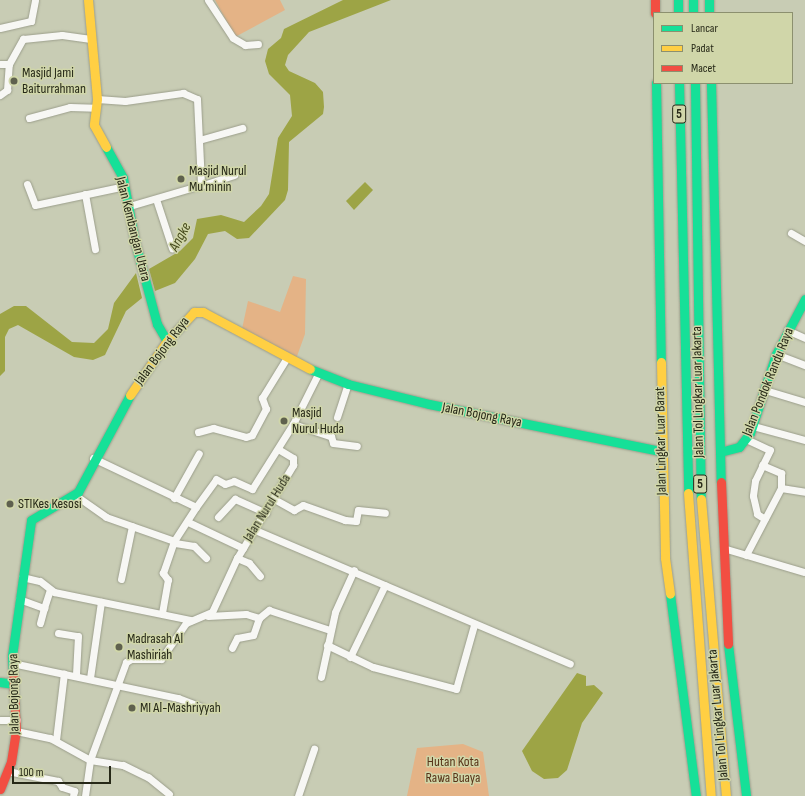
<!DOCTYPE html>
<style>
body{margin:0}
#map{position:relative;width:805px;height:796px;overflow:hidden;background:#c8ccb4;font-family:"Sofia Sans Condensed",sans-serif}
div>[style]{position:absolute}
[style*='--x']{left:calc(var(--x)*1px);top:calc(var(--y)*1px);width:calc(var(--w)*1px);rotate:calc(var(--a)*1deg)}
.green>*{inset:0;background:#e4b386}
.water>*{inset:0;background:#9da445}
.roads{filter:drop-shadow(0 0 1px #9b9e8b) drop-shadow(0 0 1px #9b9e8b)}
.street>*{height:7px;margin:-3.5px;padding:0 3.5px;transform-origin:3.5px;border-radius:3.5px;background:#f7f7f4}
.fast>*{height:9px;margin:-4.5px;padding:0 4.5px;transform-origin:4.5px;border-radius:4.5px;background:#16e098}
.slow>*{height:9px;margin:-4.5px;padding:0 4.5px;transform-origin:4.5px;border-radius:4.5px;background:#ffcf43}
.jam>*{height:9px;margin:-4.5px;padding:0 4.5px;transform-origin:4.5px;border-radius:4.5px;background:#f24e42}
.dots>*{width:11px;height:11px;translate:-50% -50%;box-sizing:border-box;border:2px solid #d0d6a9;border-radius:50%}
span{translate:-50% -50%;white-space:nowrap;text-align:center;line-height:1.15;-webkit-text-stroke:3px #d0d6a9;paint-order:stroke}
.shield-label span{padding:1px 3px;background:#d0d6a9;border:1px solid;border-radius:3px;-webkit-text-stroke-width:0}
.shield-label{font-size:13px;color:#262817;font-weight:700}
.poi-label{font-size:14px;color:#262817}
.left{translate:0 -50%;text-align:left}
.street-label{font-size:14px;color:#262817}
.park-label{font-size:14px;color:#583318}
.water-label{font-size:15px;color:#464a1c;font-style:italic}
.legend{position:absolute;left:653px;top:12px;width:140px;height:72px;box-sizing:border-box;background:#d0d6a9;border:1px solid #8c906f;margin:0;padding:5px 7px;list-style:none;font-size:12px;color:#262817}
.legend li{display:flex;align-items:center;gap:8px;height:20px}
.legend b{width:20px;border:1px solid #8c906f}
.scale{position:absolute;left:12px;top:766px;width:99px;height:18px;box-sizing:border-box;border:2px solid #262817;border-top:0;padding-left:5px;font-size:12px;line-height:14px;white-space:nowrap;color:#262817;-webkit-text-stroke:3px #d0d6a9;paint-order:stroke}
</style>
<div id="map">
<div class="green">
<div style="clip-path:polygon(215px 0,280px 0,285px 10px,235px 37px)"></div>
<div style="clip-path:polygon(293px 276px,306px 279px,305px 334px,296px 359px,242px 329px,248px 301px,280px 312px)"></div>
<div style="clip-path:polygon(463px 744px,483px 752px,489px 796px,407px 796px,417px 748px)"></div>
</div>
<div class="water">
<div style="clip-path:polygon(343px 0,391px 0,309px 32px,288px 55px,285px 65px,289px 71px,315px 83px,323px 92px,324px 107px,323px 114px,289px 142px,288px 190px,285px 200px,249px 238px,237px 239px,225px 231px,208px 234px,195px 259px,175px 283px,155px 291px,149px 269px,180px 251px,193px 238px,197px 219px,221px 215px,244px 222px,261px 206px,269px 194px,278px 138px,292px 116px,290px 95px,269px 74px,265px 61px,268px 49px,281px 38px,284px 29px)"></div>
<div style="clip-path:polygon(365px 182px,373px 190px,354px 210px,346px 201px)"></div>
<div style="clip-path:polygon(136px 273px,142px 298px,126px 311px,105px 355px,93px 360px,74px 357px,18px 325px,9px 329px,5px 337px,5px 371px,0 376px,0 314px,14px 306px,26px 306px,72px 342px,94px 343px,108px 329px,114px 303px)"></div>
<div style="clip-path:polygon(577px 673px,586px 676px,586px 686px,594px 685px,603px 693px,582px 723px,567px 770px,558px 778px,544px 779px,532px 771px,522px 751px)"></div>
</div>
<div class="roads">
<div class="street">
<div style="--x:208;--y:0;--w:45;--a:56.7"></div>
<div style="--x:233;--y:38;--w:14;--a:30"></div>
<div style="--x:245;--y:45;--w:13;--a:-4"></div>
<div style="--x:0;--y:28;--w:32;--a:-13"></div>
<div style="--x:31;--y:21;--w:21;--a:-79"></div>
<div style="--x:0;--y:64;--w:9;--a:0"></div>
<div style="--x:9;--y:64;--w:29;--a:-61"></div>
<div style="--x:23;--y:39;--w:39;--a:-6"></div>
<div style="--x:62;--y:35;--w:29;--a:8"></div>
<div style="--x:0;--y:95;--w:9;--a:-36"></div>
<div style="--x:7;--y:90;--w:26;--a:-86"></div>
<div style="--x:97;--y:99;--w:28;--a:4"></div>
<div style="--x:125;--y:101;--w:59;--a:-7.9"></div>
<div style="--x:183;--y:93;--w:15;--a:23"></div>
<div style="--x:197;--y:99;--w:86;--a:87.3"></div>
<div style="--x:201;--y:185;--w:75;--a:163.7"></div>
<div style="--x:29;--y:118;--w:42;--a:-15"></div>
<div style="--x:70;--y:107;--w:25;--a:2"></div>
<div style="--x:199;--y:140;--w:45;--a:-15.6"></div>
<div style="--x:27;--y:184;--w:22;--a:69"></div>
<div style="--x:35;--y:205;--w:92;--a:-11.9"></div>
<div style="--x:200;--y:186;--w:36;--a:-18"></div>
<div style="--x:85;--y:194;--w:56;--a:79.7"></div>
<div style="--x:156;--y:199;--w:52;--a:71.9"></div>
<div style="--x:791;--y:233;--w:16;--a:30"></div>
<div style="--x:787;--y:330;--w:20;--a:24"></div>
<div style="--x:776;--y:354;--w:31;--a:21"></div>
<div style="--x:765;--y:390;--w:42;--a:16.7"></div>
<div style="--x:337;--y:417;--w:35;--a:-72"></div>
<div style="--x:293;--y:424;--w:40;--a:18"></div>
<div style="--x:331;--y:436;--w:7;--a:74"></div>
<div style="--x:333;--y:443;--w:24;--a:7"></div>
<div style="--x:753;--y:426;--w:54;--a:15.1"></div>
<div style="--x:198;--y:432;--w:16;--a:-15"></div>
<div style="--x:213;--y:428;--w:34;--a:15"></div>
<div style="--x:246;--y:437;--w:6;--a:-18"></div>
<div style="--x:252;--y:435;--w:30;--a:-62"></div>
<div style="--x:266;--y:409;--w:12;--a:-110"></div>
<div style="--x:262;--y:398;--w:46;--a:-58.4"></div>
<div style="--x:746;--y:439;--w:26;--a:25"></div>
<div style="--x:770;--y:450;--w:34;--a:116"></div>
<div style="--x:755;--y:481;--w:15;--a:98"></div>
<div style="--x:753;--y:496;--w:18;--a:77"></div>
<div style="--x:757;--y:514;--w:9;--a:32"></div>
<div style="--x:93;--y:458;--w:114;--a:25.4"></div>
<div style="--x:196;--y:507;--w:34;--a:-54"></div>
<div style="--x:216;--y:479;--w:10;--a:29"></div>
<div style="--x:225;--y:484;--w:9;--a:-18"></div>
<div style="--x:234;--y:481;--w:20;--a:24"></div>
<div style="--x:252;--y:489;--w:77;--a:-57.8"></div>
<div style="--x:293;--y:424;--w:56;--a:-63.4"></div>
<div style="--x:762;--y:465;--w:21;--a:23"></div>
<div style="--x:781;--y:473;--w:15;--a:90"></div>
<div style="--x:75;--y:495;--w:38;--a:35"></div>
<div style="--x:106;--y:517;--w:72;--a:19.4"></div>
<div style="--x:174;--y:498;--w:51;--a:-60.9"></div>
<div style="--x:274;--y:499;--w:23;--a:29"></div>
<div style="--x:294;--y:510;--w:10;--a:-29"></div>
<div style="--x:303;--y:505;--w:45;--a:19.7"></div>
<div style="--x:345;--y:520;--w:11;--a:5"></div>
<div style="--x:356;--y:521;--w:11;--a:-80"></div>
<div style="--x:358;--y:510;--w:27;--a:6"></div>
<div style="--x:218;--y:517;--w:25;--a:-47"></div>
<div style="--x:235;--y:499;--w:34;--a:24"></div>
<div style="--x:188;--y:522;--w:61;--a:25.3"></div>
<div style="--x:255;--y:530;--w:342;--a:23"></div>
<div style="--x:175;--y:543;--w:19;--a:9"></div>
<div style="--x:194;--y:546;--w:17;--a:45"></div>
<div style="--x:723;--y:548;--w:84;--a:16.5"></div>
<div style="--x:746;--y:555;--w:76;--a:-62.4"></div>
<div style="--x:781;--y:488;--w:24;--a:9"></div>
<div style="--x:237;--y:558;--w:13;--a:23"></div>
<div style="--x:249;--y:563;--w:17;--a:50"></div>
<div style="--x:22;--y:577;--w:18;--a:13"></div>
<div style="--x:40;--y:581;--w:18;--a:38"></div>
<div style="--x:54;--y:592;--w:140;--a:11.6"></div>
<div style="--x:121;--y:579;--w:54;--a:-78.3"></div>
<div style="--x:19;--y:599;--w:27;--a:20"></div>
<div style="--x:44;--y:608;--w:19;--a:-72"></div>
<div style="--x:162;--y:613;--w:34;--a:-80"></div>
<div style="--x:168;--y:580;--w:9;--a:-126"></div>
<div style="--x:163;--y:573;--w:34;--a:-71"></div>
<div style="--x:174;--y:541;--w:40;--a:-57.1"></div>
<div style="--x:208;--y:616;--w:38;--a:-3"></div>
<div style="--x:246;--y:614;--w:14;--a:17"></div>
<div style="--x:259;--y:618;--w:18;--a:109"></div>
<div style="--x:253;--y:635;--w:16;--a:169"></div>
<div style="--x:237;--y:638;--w:11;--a:117"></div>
<div style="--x:259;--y:618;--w:13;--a:-39"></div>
<div style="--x:269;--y:610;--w:64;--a:18.2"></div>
<div style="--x:40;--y:623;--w:16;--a:-75"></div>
<div style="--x:58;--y:633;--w:20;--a:9"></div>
<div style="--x:78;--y:636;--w:39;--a:93"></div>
<div style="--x:327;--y:645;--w:51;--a:25.6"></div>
<div style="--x:373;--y:667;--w:86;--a:14.8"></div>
<div style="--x:456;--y:689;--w:66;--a:-74.3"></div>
<div style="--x:350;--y:657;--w:80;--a:-64.1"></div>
<div style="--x:12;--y:663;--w:170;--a:11.9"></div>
<div style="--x:178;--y:698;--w:26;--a:21"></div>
<div style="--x:321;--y:677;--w:66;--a:-77.8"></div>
<div style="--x:335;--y:612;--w:46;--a:-65.7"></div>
<div style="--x:90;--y:678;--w:77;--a:-81.8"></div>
<div style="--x:0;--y:720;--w:17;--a:0"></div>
<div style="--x:16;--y:731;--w:35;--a:12"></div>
<div style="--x:50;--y:738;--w:46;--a:28.8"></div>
<div style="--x:90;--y:760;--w:33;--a:9"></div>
<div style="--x:123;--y:765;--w:28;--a:26"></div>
<div style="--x:148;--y:777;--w:27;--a:39"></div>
<div style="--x:56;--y:740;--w:67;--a:-83.2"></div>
<div style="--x:7;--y:771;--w:52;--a:11.1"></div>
<div style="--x:58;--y:781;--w:7;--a:56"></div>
<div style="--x:62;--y:787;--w:13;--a:18"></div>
<div style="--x:74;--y:791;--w:5;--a:101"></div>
<div style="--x:85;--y:796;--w:36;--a:-82"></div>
<div style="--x:90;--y:760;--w:104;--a:-69.8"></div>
<div style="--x:126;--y:662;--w:6;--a:-31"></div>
<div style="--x:131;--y:659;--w:30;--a:0"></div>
<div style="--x:161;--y:659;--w:44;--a:-55.2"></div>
<div style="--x:186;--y:623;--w:28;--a:-23"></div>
<div style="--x:212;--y:612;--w:60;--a:-65.2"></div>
<div style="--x:237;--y:558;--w:109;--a:-58.9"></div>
<div style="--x:293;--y:465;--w:7;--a:-90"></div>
<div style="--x:293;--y:458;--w:17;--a:-149"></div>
<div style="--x:298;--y:796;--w:50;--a:-71.2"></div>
</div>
<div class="fast">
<div style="--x:678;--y:0;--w:13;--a:90"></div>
<div style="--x:693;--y:0;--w:13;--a:90"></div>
<div style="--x:709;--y:0;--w:13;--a:90"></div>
<div style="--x:656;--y:83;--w:279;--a:89"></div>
<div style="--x:679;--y:83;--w:410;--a:88.7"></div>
<div style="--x:695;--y:83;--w:416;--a:89.2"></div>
<div style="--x:711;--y:83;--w:399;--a:88.6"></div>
<div style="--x:106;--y:147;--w:35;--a:61"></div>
<div style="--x:123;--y:178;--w:65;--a:79.4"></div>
<div style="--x:135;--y:242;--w:85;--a:75"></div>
<div style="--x:157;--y:324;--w:20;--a:60"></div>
<div style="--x:310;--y:369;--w:41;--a:21.5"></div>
<div style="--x:348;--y:384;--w:83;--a:13.9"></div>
<div style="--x:429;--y:404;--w:237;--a:11.5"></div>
<div style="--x:720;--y:452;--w:20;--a:-15"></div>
<div style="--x:739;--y:447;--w:18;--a:-52"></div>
<div style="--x:750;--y:433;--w:83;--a:-71.8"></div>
<div style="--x:776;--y:354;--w:62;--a:-62.2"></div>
<div style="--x:670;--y:594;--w:204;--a:82.7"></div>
<div style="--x:728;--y:644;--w:153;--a:83.2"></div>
<div style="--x:13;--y:674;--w:18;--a:-93"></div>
<div style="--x:12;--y:656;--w:137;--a:-82"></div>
<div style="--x:31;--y:520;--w:55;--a:-30.8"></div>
<div style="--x:78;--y:492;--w:110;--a:-61.8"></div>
<div style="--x:0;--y:682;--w:14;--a:8"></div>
</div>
<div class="slow">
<div style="--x:88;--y:0;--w:99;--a:84.8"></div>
<div style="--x:97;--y:99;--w:26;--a:97"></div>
<div style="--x:94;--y:125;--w:25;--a:61"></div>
<div style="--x:661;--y:362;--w:196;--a:88.8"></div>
<div style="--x:665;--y:558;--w:36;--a:82"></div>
<div style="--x:130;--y:395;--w:65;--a:-55.6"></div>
<div style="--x:167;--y:341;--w:40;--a:-47"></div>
<div style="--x:194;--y:312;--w:9;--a:0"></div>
<div style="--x:203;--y:312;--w:121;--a:28"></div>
<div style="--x:688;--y:493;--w:304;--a:85.7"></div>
<div style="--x:701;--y:499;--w:298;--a:85.2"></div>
</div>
<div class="jam">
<div style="--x:655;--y:0;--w:13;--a:90"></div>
<div style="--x:721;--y:482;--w:162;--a:87.5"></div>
<div style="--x:0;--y:789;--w:29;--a:-68"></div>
<div style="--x:11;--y:762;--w:31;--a:-81"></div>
<div style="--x:16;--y:731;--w:57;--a:-93"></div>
</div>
</div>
<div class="dots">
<div style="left:14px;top:81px;background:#5f614e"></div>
<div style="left:181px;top:179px;background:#5f614e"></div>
<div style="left:284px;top:421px;background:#5f614e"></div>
<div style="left:10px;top:504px;background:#5f614e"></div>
<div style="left:119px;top:647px;background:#5f614e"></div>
<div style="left:132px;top:708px;background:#5f614e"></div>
</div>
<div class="shield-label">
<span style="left:679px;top:114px">5</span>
<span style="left:700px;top:484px">5</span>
</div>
<div class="poi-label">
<span class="left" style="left:22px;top:81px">Masjid Jami<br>Baiturrahman</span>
<span class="left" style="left:189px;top:179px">Masjid Nurul<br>Mu'minin</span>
<span class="left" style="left:292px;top:421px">Masjid<br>Nurul Huda</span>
<span class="left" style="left:18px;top:504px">STIKes Kesosi</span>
<span class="left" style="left:127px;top:647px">Madrasah Al<br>Mashiriah</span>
<span class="left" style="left:140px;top:708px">MI Al-Mashriyyah</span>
</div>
<div class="street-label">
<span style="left:133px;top:229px;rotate:76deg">Jalan Kembangan Utara</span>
<span style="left:162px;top:351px;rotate:-53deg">Jalan Bojong Raya</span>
<span style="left:768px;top:382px;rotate:-68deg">Jalan Pondok Randu Raya</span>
<span style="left:698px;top:392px;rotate:-91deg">Jalan Tol Lingkar Luar Jakarta</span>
<span style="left:482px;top:415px;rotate:11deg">Jalan Bojong Raya</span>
<span style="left:661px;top:441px;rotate:-91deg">Jalan Lingkar Luar Barat</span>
<span style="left:267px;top:508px;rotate:-58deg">Jalan Nurul Huda</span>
<span style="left:14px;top:694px;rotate:-91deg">Jalan Bojong Raya</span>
<span style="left:718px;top:715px;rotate:-95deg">Jalan Tol Lingkar Luar Jakarta</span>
</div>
<div class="park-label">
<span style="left:453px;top:770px">Hutan Kota<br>Rawa Buaya</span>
</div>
<div class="water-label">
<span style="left:180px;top:237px;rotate:-62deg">Angke</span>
</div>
<ul class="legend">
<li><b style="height:5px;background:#16e098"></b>Lancar</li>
<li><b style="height:5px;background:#ffcf43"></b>Padat</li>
<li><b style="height:5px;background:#f24e42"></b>Macet</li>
</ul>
<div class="scale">100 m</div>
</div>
